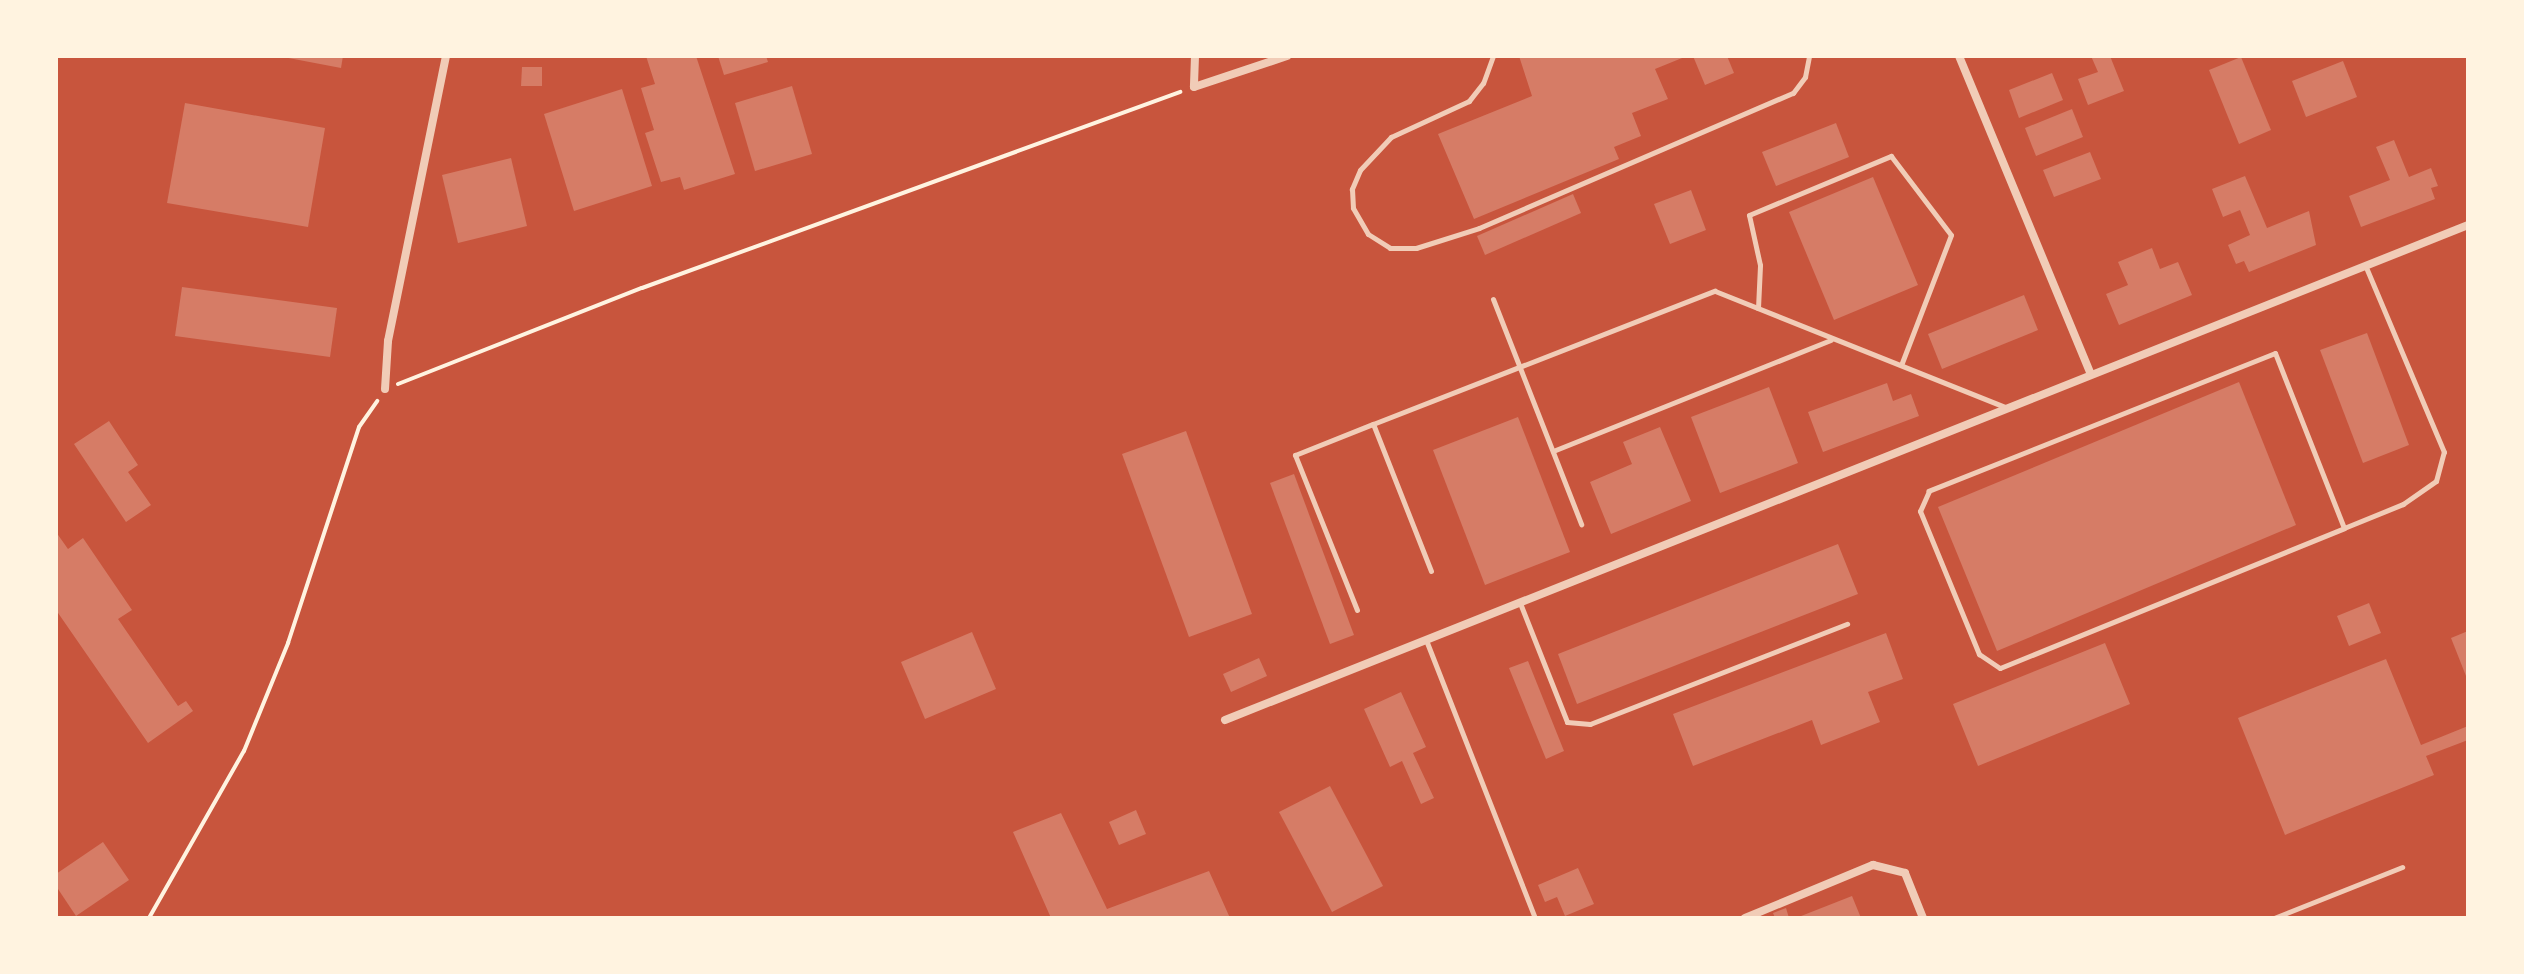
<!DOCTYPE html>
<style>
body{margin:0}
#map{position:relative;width:2524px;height:974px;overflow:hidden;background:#c8553d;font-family:"Source Sans 3",sans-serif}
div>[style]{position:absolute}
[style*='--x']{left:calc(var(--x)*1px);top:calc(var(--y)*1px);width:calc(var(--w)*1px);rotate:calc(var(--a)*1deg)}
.building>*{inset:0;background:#d67c66}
.path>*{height:4px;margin:-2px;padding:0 2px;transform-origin:2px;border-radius:2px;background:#fff3e0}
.service>*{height:5px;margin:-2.5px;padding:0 2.5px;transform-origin:2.5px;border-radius:2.5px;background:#f1ccb7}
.minor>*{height:8px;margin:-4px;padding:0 4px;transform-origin:4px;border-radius:4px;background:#f1ccb7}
span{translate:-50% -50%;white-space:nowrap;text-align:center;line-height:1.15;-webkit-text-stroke:8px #fff3e0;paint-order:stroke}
.frame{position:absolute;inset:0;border:58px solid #fff3e0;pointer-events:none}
</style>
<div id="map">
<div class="building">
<div style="clip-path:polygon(278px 56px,343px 56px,341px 68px)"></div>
<div style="clip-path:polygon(646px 56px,696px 56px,735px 174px,684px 190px,680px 177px,661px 182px,645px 133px,654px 130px,641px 88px,655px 84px)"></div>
<div style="clip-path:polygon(718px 56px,766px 56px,768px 62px,724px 75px)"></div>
<div style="clip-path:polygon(1519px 56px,1687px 56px,1655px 69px,1668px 99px,1632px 113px,1641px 136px,1614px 147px,1619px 159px,1474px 219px,1438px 134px,1532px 96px)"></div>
<div style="clip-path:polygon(1693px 56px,1727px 56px,1734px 73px,1705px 85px)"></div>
<div style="clip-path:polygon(2091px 56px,2110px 56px,2124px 91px,2088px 105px,2078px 79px,2098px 72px)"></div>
<div style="clip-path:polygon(2241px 57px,2271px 130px,2239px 144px,2209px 70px)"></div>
<div style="clip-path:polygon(2343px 61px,2357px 97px,2306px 117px,2292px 81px)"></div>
<div style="clip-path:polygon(522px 67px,542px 67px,542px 86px,521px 86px)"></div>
<div style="clip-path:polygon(2052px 73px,2063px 100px,2019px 118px,2009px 90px)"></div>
<div style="clip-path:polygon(792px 86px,812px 154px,755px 171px,735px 103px)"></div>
<div style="clip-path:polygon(622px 89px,652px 186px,574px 211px,544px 114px)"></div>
<div style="clip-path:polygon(185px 103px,325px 128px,308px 227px,167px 203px)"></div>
<div style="clip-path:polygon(2072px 109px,2083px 137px,2036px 156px,2025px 128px)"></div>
<div style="clip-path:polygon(1836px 123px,1849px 157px,1776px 186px,1762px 152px)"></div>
<div style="clip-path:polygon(2394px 140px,2409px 177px,2431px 168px,2438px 186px,2431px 188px,2435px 199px,2361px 227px,2349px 196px,2390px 180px,2376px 147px)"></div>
<div style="clip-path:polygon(2090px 152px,2101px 179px,2054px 197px,2043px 170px)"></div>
<div style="clip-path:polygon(511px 158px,527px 226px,458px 243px,442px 175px)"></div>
<div style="clip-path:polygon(2245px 176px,2267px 228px,2309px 211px,2316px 245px,2249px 272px,2244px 261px,2236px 264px,2228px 245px,2250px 235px,2240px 210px,2223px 217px,2212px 189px)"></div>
<div style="clip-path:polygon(1873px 177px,1918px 285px,1834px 320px,1789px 212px)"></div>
<div style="clip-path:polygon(1691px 190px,1706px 230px,1670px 244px,1654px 204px)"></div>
<div style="clip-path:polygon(1573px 194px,1581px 213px,1485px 255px,1477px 236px)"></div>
<div style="clip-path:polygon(2152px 248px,2160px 269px,2178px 262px,2192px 295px,2119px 325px,2106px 294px,2128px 285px,2118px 262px)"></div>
<div style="clip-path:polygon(182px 287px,337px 308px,330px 357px,175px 336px)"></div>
<div style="clip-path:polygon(2024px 295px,2038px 330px,1942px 369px,1928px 334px)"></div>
<div style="clip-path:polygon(2367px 333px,2409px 445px,2363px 463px,2320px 350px)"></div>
<div style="clip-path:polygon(2239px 382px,2296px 525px,1997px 651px,1938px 507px)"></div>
<div style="clip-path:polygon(1887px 383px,1893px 401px,1911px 394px,1919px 416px,1823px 452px,1808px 412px)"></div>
<div style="clip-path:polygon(1769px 387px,1798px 463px,1720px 493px,1691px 417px)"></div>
<div style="clip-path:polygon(1518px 417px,1570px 552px,1485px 585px,1433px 450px)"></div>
<div style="clip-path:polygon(109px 421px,138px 465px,128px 472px,151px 505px,126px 522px,74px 444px)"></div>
<div style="clip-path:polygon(1660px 427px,1691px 501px,1611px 534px,1590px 482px,1632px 464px,1623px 442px)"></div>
<div style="clip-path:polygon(1186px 431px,1252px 614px,1189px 637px,1122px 454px)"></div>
<div style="clip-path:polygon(1294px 474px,1354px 635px,1330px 644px,1270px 483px)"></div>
<div style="clip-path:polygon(56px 532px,68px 549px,83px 538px,132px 610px,118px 619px,178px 706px,186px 701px,193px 711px,148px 743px,56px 610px)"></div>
<div style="clip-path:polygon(1838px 544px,1858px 594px,1577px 704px,1558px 654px)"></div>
<div style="clip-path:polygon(2369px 603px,2381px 633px,2349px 646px,2337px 616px)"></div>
<div style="clip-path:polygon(2468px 631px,2468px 681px,2451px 638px)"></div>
<div style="clip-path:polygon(972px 632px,996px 689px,925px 719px,901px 662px)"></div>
<div style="clip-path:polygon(1886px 633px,1903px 679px,1868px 692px,1880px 722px,1821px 745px,1812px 720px,1693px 766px,1673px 714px)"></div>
<div style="clip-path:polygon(2105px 643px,2130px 704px,1978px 766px,1953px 704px)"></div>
<div style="clip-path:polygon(1259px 658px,1267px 676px,1231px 692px,1223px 674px)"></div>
<div style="clip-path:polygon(2386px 659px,2421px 745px,2468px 726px,2468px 740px,2426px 756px,2434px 775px,2285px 835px,2238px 718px)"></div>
<div style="clip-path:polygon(1528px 661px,1564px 751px,1546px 759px,1509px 668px)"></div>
<div style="clip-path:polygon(1401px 692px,1426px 747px,1413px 753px,1434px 798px,1421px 804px,1402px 761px,1390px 767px,1364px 709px)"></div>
<div style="clip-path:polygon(1330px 786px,1383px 886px,1332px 912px,1279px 812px)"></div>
<div style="clip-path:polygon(1136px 810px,1146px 834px,1119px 845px,1109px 822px)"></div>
<div style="clip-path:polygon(1061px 813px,1107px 909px,1209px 871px,1230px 918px,1051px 918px,1013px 832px)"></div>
<div style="clip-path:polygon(103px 842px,129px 880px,76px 916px,56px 886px,56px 874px)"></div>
<div style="clip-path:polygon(1578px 868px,1594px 904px,1565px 916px,1557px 897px,1545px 902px,1538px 885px)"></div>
<div style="clip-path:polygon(1852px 896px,1861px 918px,1796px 918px)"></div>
<div style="clip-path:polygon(1786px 908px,1789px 918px,1775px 918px,1773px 913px)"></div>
</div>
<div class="path">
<div style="--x:398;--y:384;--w:262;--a:-21.5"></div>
<div style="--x:642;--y:288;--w:573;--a:-20.02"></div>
<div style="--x:149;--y:918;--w:192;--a:-60.4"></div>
<div style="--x:244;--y:751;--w:117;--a:-67.8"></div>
<div style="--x:288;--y:643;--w:227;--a:-71.8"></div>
<div style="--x:359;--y:427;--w:32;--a:-55"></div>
</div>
<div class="service">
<div style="--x:1493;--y:56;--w:29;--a:110"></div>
<div style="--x:1483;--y:83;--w:23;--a:128"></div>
<div style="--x:1469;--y:101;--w:86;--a:155.2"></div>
<div style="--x:1391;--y:137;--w:45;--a:133.2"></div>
<div style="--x:1360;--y:170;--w:21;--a:113"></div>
<div style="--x:1352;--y:189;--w:19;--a:87"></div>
<div style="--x:1353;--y:208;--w:30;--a:60"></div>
<div style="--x:1368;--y:234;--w:26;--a:32"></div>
<div style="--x:1390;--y:248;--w:26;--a:0"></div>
<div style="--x:1416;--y:248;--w:66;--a:-17.6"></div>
<div style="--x:1479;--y:228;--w:342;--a:-23.3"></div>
<div style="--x:1793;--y:93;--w:20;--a:-53"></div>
<div style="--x:1805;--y:77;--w:21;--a:-79"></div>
<div style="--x:1493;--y:299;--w:242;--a:68.6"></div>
<div style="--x:1758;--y:308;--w:43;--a:-87.3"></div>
<div style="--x:1760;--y:265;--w:51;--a:-102.4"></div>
<div style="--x:1749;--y:215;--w:154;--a:-22.6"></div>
<div style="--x:1891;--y:156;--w:99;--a:52.8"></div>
<div style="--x:1951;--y:235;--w:139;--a:111"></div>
<div style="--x:1553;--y:451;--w:299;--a:-21.8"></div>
<div style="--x:2344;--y:528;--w:188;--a:-111.5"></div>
<div style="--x:2275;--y:353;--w:373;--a:158.3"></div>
<div style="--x:1929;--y:491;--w:22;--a:114"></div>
<div style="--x:1920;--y:511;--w:155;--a:67.6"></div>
<div style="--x:1979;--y:654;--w:25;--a:34"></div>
<div style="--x:2000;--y:668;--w:371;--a:-22.1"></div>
<div style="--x:2344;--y:528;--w:64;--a:-22.1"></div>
<div style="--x:2403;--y:504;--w:40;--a:-34.9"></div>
<div style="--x:2436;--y:481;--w:30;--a:-75"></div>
<div style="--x:2444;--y:452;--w:201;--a:-112.9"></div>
<div style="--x:1431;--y:571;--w:158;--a:-111.5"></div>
<div style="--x:1373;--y:424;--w:367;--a:-21.3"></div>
<div style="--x:1715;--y:291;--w:312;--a:21.8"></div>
<div style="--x:1520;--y:603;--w:128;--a:68.4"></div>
<div style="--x:1567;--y:722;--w:23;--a:5"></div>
<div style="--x:1590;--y:724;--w:276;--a:-21.3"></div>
<div style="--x:1357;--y:610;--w:167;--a:-111.8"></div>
<div style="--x:1295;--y:455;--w:84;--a:-21.7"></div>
<div style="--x:1426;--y:640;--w:299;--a:68.6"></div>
<div style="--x:2274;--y:918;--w:138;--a:-21.7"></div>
</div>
<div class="minor">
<div style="--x:1195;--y:56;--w:31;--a:92"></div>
<div style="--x:1194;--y:87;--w:98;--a:-18.4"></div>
<div style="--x:1959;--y:56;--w:344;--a:67.5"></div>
<div style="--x:385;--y:389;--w:48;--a:-86.4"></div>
<div style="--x:388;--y:341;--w:291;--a:-78.5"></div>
<div style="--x:1225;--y:720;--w:1338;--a:-21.71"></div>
<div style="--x:1745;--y:918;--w:139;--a:-22.5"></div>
<div style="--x:1873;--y:865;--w:33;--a:14"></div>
<div style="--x:1905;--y:873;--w:48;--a:68.2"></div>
</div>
<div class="frame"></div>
</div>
